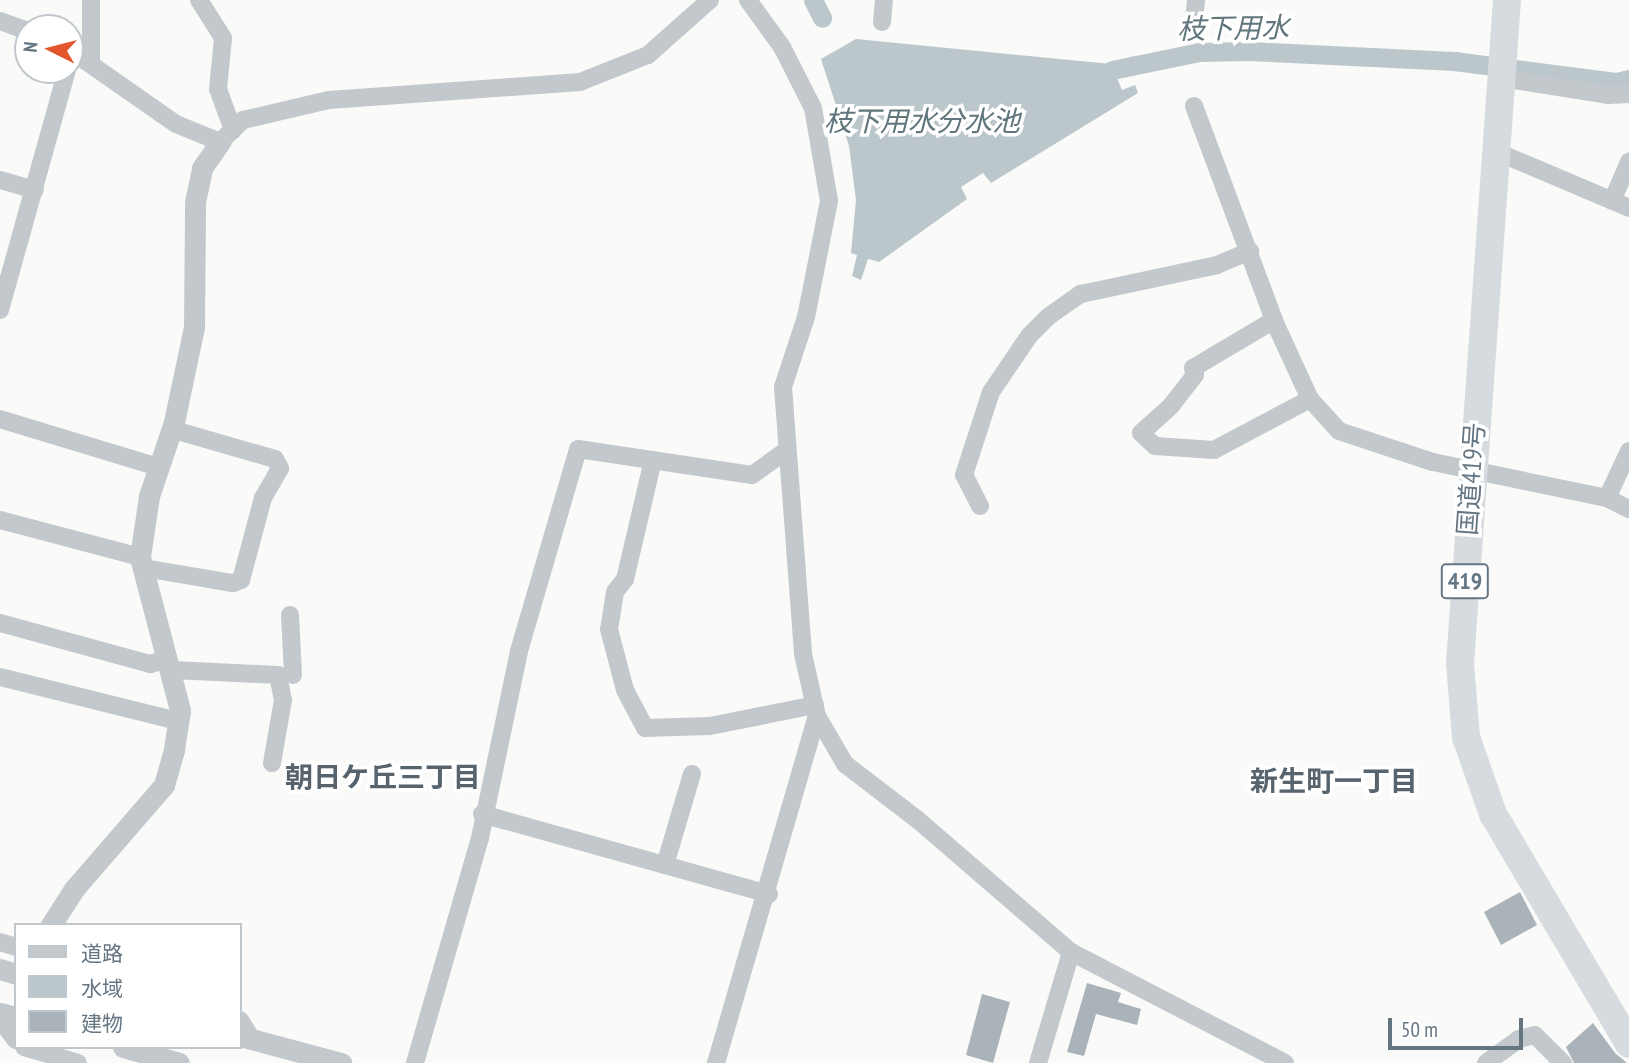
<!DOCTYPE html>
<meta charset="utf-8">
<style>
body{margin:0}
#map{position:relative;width:1629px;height:1063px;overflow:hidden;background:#fafaf8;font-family:"PT Sans Narrow","Noto Sans JP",sans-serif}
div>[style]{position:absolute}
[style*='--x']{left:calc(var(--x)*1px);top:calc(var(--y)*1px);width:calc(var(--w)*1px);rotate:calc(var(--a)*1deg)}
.water>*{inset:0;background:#bbc7cb}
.canal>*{height:19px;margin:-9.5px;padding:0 9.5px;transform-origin:9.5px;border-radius:9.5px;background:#bbc7cb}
.building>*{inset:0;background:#aab3b9}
.minor>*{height:18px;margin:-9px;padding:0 9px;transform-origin:9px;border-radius:9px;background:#c3c8cc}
.tertiary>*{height:21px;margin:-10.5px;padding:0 10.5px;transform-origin:10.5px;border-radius:10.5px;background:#c3c8cc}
.trunk>*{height:28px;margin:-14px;padding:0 14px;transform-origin:14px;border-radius:14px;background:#d6dbdf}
span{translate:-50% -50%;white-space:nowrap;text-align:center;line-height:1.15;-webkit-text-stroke:7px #fff;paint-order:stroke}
.shield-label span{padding:2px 5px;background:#fff;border:2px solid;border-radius:5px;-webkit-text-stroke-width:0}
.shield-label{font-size:24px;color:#657683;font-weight:700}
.street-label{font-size:26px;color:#657683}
.water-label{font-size:28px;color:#60757c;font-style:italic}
.neighbourhood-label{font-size:28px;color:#57646e;font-weight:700}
.legend{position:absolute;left:14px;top:923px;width:228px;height:126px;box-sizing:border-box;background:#fff;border:2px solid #c1c8cd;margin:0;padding:9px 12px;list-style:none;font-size:21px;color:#657683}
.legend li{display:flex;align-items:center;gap:14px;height:35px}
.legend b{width:35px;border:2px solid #c1c8cd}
.north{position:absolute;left:14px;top:14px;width:70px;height:70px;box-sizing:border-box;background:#fff;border:2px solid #c1c8cd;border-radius:50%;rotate:276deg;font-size:19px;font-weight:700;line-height:28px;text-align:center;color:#657683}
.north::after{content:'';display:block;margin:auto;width:24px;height:32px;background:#e4572e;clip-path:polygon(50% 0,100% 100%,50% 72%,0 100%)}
.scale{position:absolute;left:1388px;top:1018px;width:135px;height:32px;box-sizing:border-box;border:4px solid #657683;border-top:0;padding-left:9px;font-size:21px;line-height:24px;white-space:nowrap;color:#657683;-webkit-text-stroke:5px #fff;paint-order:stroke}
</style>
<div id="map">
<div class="water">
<div style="clip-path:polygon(856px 39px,1111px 64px,1134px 56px,1139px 68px,1117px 78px,1122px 90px,1135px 85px,1138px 93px,991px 183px,983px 173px,961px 187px,967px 199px,879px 262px,868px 259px,861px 280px,852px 276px,857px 255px,851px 253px,856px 200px,849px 146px,821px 59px)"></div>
</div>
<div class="canal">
<div style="--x:813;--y:0;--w:20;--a:63"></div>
<div style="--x:1112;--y:70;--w:89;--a:-11.7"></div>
<div style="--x:1199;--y:52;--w:50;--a:-1.1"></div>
<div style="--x:1249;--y:51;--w:205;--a:2.8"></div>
<div style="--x:1454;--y:61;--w:163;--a:7.4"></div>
<div style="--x:1616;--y:82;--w:13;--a:-13"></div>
</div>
<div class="building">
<div style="clip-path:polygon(1520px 892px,1537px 925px,1501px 945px,1484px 912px)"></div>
<div style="clip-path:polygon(1087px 983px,1121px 993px,1118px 1002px,1141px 1009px,1137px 1025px,1096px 1014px,1084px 1056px,1067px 1052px)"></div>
<div style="clip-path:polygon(982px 994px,1010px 1002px,993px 1063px,966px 1055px)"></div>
<div style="clip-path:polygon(1593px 1023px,1615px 1053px,1627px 1063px,1574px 1063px,1566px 1047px)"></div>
</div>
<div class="minor">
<div style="--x:199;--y:0;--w:45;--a:57.7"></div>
<div style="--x:223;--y:38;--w:51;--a:95.6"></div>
<div style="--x:218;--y:89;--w:44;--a:69.9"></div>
<div style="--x:748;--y:0;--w:58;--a:54.1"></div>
<div style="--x:782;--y:47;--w:68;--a:63.1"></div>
<div style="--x:813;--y:108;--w:94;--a:80.2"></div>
<div style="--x:829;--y:201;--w:118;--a:101.2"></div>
<div style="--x:806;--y:317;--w:74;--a:108.2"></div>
<div style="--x:783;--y:387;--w:268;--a:85.7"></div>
<div style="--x:803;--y:654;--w:64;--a:77.3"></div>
<div style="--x:817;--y:716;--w:56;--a:59.7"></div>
<div style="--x:845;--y:764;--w:92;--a:37.5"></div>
<div style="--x:918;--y:820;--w:202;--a:40.8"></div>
<div style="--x:1071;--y:952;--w:241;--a:27.4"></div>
<div style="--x:1194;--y:20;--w:20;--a:-84"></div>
<div style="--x:0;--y:21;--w:30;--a:20"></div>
<div style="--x:882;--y:22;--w:22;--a:-85"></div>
<div style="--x:70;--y:50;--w:129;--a:34.9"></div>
<div style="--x:176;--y:124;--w:48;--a:22.2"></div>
<div style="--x:220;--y:142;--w:32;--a:-44"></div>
<div style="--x:243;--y:120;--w:88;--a:-13.1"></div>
<div style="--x:329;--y:100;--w:252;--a:-4.1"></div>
<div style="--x:580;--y:82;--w:73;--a:-21.7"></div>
<div style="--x:648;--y:55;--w:83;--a:-41.6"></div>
<div style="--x:91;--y:64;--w:64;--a:-90"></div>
<div style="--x:1502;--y:78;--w:107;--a:9.1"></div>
<div style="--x:1608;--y:95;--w:21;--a:-3"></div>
<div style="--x:1194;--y:106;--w:232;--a:69.5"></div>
<div style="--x:1275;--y:323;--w:84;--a:65.3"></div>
<div style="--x:1310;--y:399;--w:43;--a:47.8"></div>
<div style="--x:1339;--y:431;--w:99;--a:18.3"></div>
<div style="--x:1433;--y:462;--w:178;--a:11.7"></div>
<div style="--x:1607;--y:498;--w:25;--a:27"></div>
<div style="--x:1495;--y:151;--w:146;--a:23"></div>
<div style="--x:0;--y:180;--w:36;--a:16"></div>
<div style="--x:1612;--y:201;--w:43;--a:-66.4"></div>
<div style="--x:0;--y:310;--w:249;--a:-74.4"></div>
<div style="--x:1274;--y:320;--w:94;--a:149.3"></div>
<div style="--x:1193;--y:368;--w:7;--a:74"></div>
<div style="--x:1195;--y:375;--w:39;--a:128"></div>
<div style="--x:1171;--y:406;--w:40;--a:138"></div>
<div style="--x:1141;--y:433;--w:19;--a:43"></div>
<div style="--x:1155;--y:446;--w:59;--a:3.9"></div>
<div style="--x:1214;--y:450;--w:109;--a:-28"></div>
<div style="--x:0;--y:419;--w:165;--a:16.9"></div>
<div style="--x:653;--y:460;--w:122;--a:103.2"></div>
<div style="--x:625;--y:579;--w:16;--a:128"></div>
<div style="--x:615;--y:592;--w:37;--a:99"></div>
<div style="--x:609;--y:629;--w:63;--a:75.3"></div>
<div style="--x:625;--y:690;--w:43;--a:62.2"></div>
<div style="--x:645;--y:728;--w:65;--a:-1.8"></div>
<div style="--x:710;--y:726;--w:107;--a:-11.3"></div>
<div style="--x:1607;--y:498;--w:52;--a:-64.9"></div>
<div style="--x:980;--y:506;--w:35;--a:-117"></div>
<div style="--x:964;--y:475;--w:87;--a:-72"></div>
<div style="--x:991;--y:392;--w:68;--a:-55.8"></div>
<div style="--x:1029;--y:336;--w:28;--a:-45"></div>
<div style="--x:1049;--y:316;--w:39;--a:-35"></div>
<div style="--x:1081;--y:294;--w:139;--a:-12"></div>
<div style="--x:1217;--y:265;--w:36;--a:-23"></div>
<div style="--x:0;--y:520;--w:145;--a:14.8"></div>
<div style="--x:144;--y:568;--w:90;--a:9.6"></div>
<div style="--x:233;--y:583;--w:9;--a:-21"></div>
<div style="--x:241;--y:580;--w:85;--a:-75"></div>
<div style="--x:263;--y:498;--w:34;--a:-60"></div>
<div style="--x:280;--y:468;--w:10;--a:-119"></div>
<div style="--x:275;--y:459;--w:108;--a:-163.9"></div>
<div style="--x:290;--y:615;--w:60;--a:87.1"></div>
<div style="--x:0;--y:623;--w:156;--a:15.3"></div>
<div style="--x:150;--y:664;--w:18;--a:-16"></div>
<div style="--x:173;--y:670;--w:105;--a:2.7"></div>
<div style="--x:278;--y:675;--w:25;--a:79"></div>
<div style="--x:283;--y:700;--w:64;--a:99.9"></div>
<div style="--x:0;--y:677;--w:183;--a:13.9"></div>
<div style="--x:482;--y:814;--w:298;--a:15.6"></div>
<div style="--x:665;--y:865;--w:95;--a:-73.5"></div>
<div style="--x:0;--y:942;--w:17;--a:17"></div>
<div style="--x:0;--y:1019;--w:26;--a:53"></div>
<div style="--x:240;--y:1020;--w:22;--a:58"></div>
<div style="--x:24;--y:1047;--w:56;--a:16.5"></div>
<div style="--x:415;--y:1063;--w:234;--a:-73.9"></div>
<div style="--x:480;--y:838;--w:191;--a:-78.2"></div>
<div style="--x:519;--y:651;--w:210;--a:-73.7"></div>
<div style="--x:578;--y:449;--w:176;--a:8.5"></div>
<div style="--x:752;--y:475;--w:43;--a:-35.5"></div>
<div style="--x:716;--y:1063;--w:361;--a:-73.8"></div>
<div style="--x:1038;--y:1063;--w:116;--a:-73.4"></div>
<div style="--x:1486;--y:1063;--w:41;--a:-36"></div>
<div style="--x:1519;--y:1039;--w:16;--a:-14"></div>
<div style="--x:1535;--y:1035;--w:40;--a:45"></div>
</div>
<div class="tertiary">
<div style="--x:51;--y:925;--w:43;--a:-57.4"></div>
<div style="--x:74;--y:889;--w:138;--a:-49.1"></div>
<div style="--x:164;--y:785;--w:37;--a:-74"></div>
<div style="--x:174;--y:749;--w:39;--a:-81"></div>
<div style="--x:180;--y:710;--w:158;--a:-104.7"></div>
<div style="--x:140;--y:557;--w:62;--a:-81.6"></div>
<div style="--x:149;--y:496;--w:78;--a:-71.3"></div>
<div style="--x:174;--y:422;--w:97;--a:-78.1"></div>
<div style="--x:194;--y:327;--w:125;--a:-89.5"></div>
<div style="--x:195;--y:202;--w:35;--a:-78"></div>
<div style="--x:202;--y:168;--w:32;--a:-55"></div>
<div style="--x:0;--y:969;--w:17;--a:17"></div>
<div style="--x:0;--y:1013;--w:16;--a:14"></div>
<div style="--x:240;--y:1036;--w:105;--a:15"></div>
<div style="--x:123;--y:1047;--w:58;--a:15.9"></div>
</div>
<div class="trunk">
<div style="--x:1507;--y:0;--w:665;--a:94.05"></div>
<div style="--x:1460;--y:663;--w:74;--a:85.4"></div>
<div style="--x:1466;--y:737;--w:82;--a:70.7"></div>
<div style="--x:1493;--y:814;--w:267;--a:59.4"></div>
</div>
<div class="shield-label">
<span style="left:1465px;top:581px">419</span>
</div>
<div class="street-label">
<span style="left:1471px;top:479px;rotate:-86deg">国道419号</span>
</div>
<div class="water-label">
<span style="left:1233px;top:28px;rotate:-1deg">枝下用水</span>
<span style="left:922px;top:121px">枝下用水分水池</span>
</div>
<div class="neighbourhood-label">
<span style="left:383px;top:777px">朝日ケ丘三丁目</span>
<span style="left:1334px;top:781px">新生町一丁目</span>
</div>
<ul class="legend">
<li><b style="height:9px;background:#c3c8cc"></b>道路</li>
<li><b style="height:19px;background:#bbc7cb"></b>水域</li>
<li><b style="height:19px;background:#aab3b9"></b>建物</li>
</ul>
<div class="north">N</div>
<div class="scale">50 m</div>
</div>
